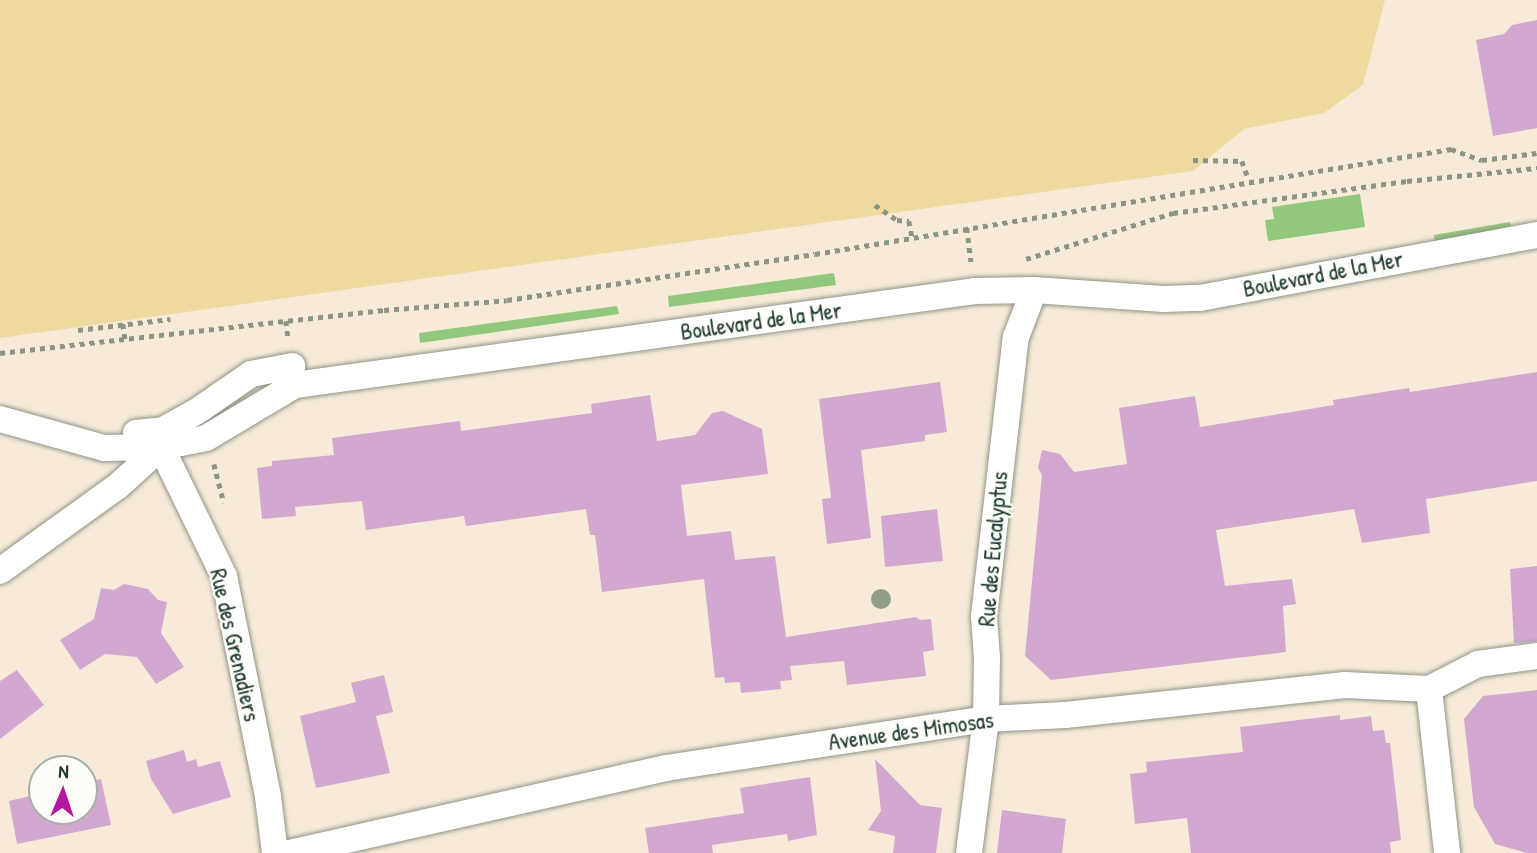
<!DOCTYPE html>
<style>
body{margin:0}
#map{position:relative;width:1537px;height:853px;overflow:hidden;background:#f8ead8;font-family:"Patrick Hand",sans-serif}
div>[style]{position:absolute}
[style*='--x']{left:calc(var(--x)*1px);top:calc(var(--y)*1px);width:calc(var(--w)*1px);rotate:calc(var(--a)*1deg)}
.green>*{inset:0;background:#92c87b}
.sand>*{inset:0;background:#eeda9e}
.building>*{inset:0;background:#d2a8d1}
.path>*{height:4.5px;margin-top:-2.25px;transform-origin:0;background:repeating-linear-gradient(90deg,#8c9486 0 5px,transparent 0 10px)}
.roads{filter:drop-shadow(0 0 2px #8c9486) drop-shadow(0 0 2px #8c9486)}
.minor>*{height:26px;margin:-13px;padding:0 13px;transform-origin:13px;border-radius:13px;background:#fff}
.trees>*{width:20px;height:20px;margin:-10px;border-radius:50%;background:#919e88}
span{translate:-50% -50%;white-space:nowrap;text-align:center;line-height:1.15;-webkit-text-stroke:5px #fdfcf7;paint-order:stroke}
.street-label{font-size:23px;color:#1f3d34}
.north{position:absolute;left:28px;top:755px;width:70px;height:70px;box-sizing:border-box;background:#fdfcf7;border:2px solid #a4b0a9;border-radius:50%;rotate:2deg;font-size:19px;font-weight:700;line-height:28px;text-align:center;color:#1f3d34}
.north::after{content:'';display:block;margin:auto;width:24px;height:32px;background:#b5179e;clip-path:polygon(50% 0,100% 100%,50% 72%,0 100%)}
</style>
<div id="map">
<div class="green">
<div style="clip-path:polygon(1360px 194px,1365px 227px,1268px 241px,1265px 220px,1274px 219px,1272px 207px)"></div>
<div style="clip-path:polygon(1510px 222px,1511px 230px,1435px 243px,1434px 235px)"></div>
<div style="clip-path:polygon(834px 273px,836px 285px,669px 307px,668px 296px)"></div>
<div style="clip-path:polygon(617px 306px,619px 314px,420px 343px,419px 333px)"></div>
</div>
<div class="sand">
<div style="clip-path:polygon(0 0,1385px 0,1363px 85px,1324px 113px,1244px 129px,1193px 171px,0 338px)"></div>
</div>
<div class="building">
<div style="clip-path:polygon(1537px 20px,1537px 128px,1493px 136px,1476px 40px,1504px 34px,1512px 25px)"></div>
<div style="clip-path:polygon(1537px 372px,1537px 481px,1426px 499px,1430px 533px,1362px 543px,1354px 509px,1216px 530px,1225px 586px,1292px 579px,1296px 604px,1283px 606px,1286px 652px,1051px 680px,1025px 656px,1042px 475px,1038px 468px,1042px 450px,1060px 454px,1074px 472px,1127px 464px,1119px 408px,1195px 396px,1200px 427px,1334px 405px,1333px 400px,1409px 388px,1410px 392px)"></div>
<div style="clip-path:polygon(940px 382px,947px 432px,925px 435px,925px 441px,861px 450px,871px 538px,827px 544px,822px 499px,831px 498px,819px 399px)"></div>
<div style="clip-path:polygon(650px 395px,657px 441px,695px 435px,712px 413px,723px 411px,762px 429px,768px 474px,681px 485px,687px 536px,731px 531px,735px 560px,775px 556px,786px 637px,916px 617px,920px 620px,931px 619px,934px 650px,923px 652px,926px 676px,847px 685px,844px 661px,790px 666px,792px 680px,780px 681px,781px 689px,741px 693px,740px 682px,725px 683px,724px 677px,715px 678px,704px 579px,602px 592px,595px 535px,590px 535px,586px 509px,466px 526px,464px 516px,366px 530px,362px 501px,295px 507px,296px 516px,262px 519px,257px 468px,272px 466px,272px 461px,334px 455px,332px 438px,460px 421px,461px 431px,592px 413px,591px 404px)"></div>
<div style="clip-path:polygon(937px 509px,943px 561px,885px 567px,881px 516px)"></div>
<div style="clip-path:polygon(1537px 566px,1537px 641px,1514px 643px,1510px 569px)"></div>
<div style="clip-path:polygon(124px 584px,148px 589px,158px 600px,167px 602px,161px 633px,184px 667px,156px 684px,137px 657px,105px 654px,80px 670px,60px 640px,94px 619px,101px 588px,114px 590px)"></div>
<div style="clip-path:polygon(17px 670px,44px 705px,0 739px,0 681px)"></div>
<div style="clip-path:polygon(384px 675px,393px 712px,376px 716px,390px 773px,316px 788px,300px 716px,356px 702px,351px 683px)"></div>
<div style="clip-path:polygon(1537px 690px,1537px 853px,1527px 853px,1495px 844px,1474px 807px,1464px 719px,1483px 696px)"></div>
<div style="clip-path:polygon(1340px 715px,1340px 720px,1371px 716px,1373px 731px,1384px 730px,1386px 743px,1390px 743px,1401px 840px,1390px 842px,1391px 853px,1191px 853px,1187px 818px,1135px 824px,1130px 774px,1147px 772px,1146px 762px,1243px 752px,1240px 727px)"></div>
<div style="clip-path:polygon(184px 750px,187px 762px,196px 759px,198px 767px,220px 761px,231px 797px,173px 814px,151px 779px,146px 761px)"></div>
<div style="clip-path:polygon(875px 759px,920px 805px,942px 808px,936px 853px,893px 853px,895px 836px,868px 830px,881px 811px)"></div>
<div style="clip-path:polygon(810px 777px,817px 835px,788px 841px,787px 834px,712px 845px,713px 853px,649px 853px,645px 828px,744px 813px,740px 788px)"></div>
<div style="clip-path:polygon(101px 779px,111px 825px,17px 844px,9px 801px,42px 793px,42px 811px,84px 811px,84px 783px)"></div>
<div style="clip-path:polygon(1002px 810px,1066px 819px,1062px 853px,997px 853px)"></div>
</div>
<div class="path">
<div style="--x:1193;--y:160;--w:49;--a:1.2"></div>
<div style="--x:1242;--y:161;--w:20;--a:70"></div>
<div style="--x:875;--y:205;--w:27;--a:34"></div>
<div style="--x:897;--y:220;--w:12;--a:5"></div>
<div style="--x:909;--y:221;--w:16;--a:79"></div>
<div style="--x:967;--y:228;--w:34;--a:83"></div>
<div style="--x:1026;--y:259;--w:154;--a:-17.4"></div>
<div style="--x:1173;--y:213;--w:236;--a:-7.8"></div>
<div style="--x:1407;--y:181;--w:131;--a:-5.7"></div>
<div style="--x:286;--y:321;--w:16;--a:83"></div>
<div style="--x:123;--y:324;--w:15;--a:82"></div>
<div style="--x:78;--y:330;--w:93;--a:-6.8"></div>
<div style="--x:0;--y:353;--w:386;--a:-6.4"></div>
<div style="--x:384;--y:310;--w:123;--a:-4.6"></div>
<div style="--x:507;--y:300;--w:311;--a:-8.5"></div>
<div style="--x:815;--y:254;--w:645;--a:-9.37"></div>
<div style="--x:1451;--y:149;--w:33;--a:20"></div>
<div style="--x:1482;--y:160;--w:55;--a:-7.3"></div>
<div style="--x:214;--y:464;--w:40;--a:75.6"></div>
</div>
<div class="roads">
<div class="minor">
<div style="--x:0;--y:419;--w:108;--a:15.6"></div>
<div style="--x:104;--y:448;--w:57;--a:-1"></div>
<div style="--x:161;--y:447;--w:46;--a:-11.3"></div>
<div style="--x:206;--y:438;--w:104;--a:-30.8"></div>
<div style="--x:295;--y:385;--w:686;--a:-7.87"></div>
<div style="--x:975;--y:291;--w:59;--a:-1"></div>
<div style="--x:1034;--y:290;--w:130;--a:4"></div>
<div style="--x:1164;--y:299;--w:36;--a:-2"></div>
<div style="--x:1200;--y:298;--w:343;--a:-10.6"></div>
<div style="--x:136;--y:433;--w:27;--a:-6"></div>
<div style="--x:163;--y:430;--w:38;--a:-29"></div>
<div style="--x:196;--y:412;--w:67;--a:-34.6"></div>
<div style="--x:251;--y:374;--w:42;--a:-11"></div>
<div style="--x:0;--y:571;--w:145;--a:-35.8"></div>
<div style="--x:118;--y:486;--w:58;--a:-42.2"></div>
<div style="--x:161;--y:447;--w:144;--a:64"></div>
<div style="--x:224;--y:576;--w:225;--a:78.7"></div>
<div style="--x:268;--y:797;--w:56;--a:82.9"></div>
<div style="--x:1429;--y:689;--w:165;--a:83.7"></div>
<div style="--x:289;--y:853;--w:386;--a:-12.7"></div>
<div style="--x:666;--y:768;--w:324;--a:-8.7"></div>
<div style="--x:986;--y:719;--w:79;--a:-2.9"></div>
<div style="--x:1065;--y:715;--w:282;--a:-6.1"></div>
<div style="--x:1345;--y:685;--w:84;--a:2.7"></div>
<div style="--x:1429;--y:689;--w:55;--a:-27"></div>
<div style="--x:1478;--y:664;--w:60;--a:-7.7"></div>
<div style="--x:969;--y:853;--w:135;--a:-82.8"></div>
<div style="--x:986;--y:719;--w:61;--a:-89.1"></div>
<div style="--x:987;--y:658;--w:42;--a:-94.1"></div>
<div style="--x:984;--y:616;--w:281;--a:-83.5"></div>
<div style="--x:1016;--y:337;--w:50;--a:-69"></div>
</div>
</div>
<div class="trees">
<div style="left:881px;top:599px"></div>
</div>
<div class="street-label">
<span style="left:1323px;top:274px;rotate:-11deg">Boulevard de la Mer</span>
<span style="left:761px;top:321px;rotate:-8deg">Boulevard de la Mer</span>
<span style="left:993px;top:549px;rotate:-85deg">Rue des Eucalyptus</span>
<span style="left:235px;top:645px;rotate:77deg">Rue des Grenadiers</span>
<span style="left:911px;top:731px;rotate:-8deg">Avenue des Mimosas</span>
</div>
<div class="north">N</div>
</div>
